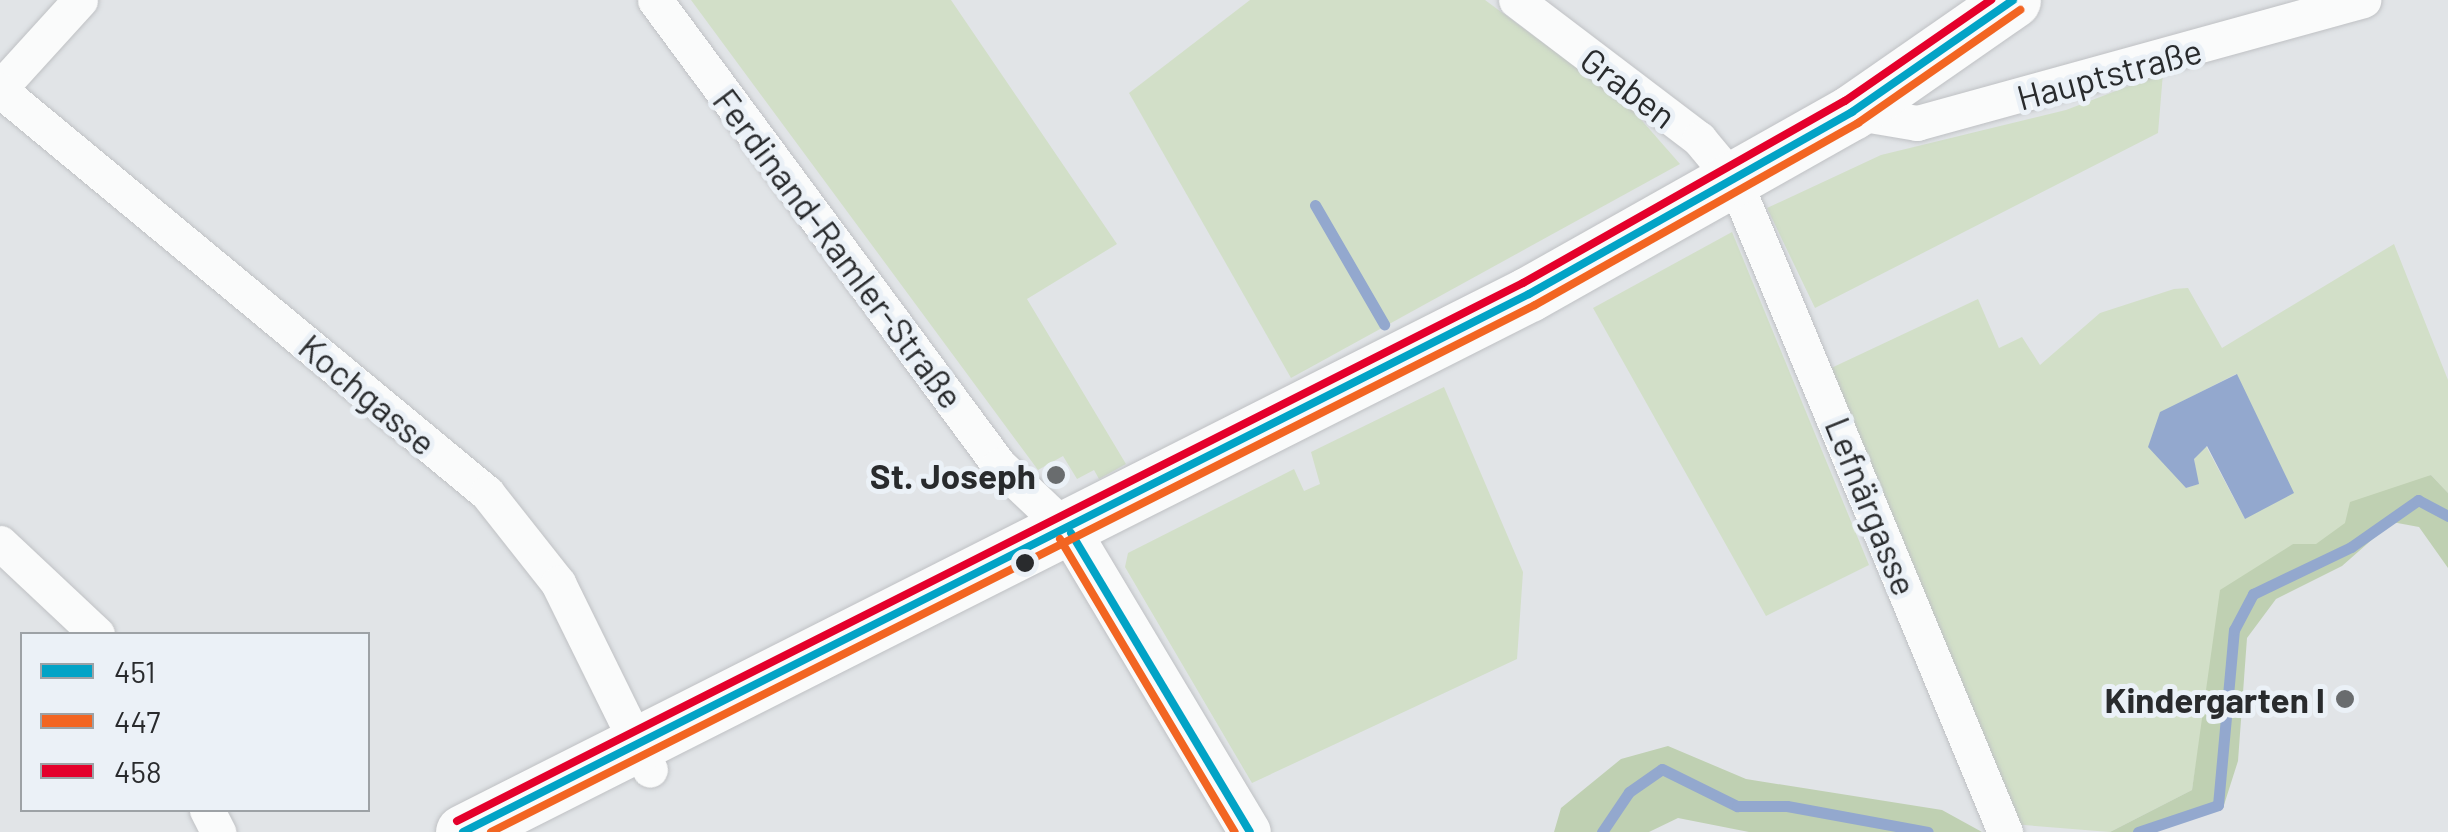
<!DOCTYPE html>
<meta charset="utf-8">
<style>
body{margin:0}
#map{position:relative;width:2448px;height:832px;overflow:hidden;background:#e1e4e7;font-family:Barlow,sans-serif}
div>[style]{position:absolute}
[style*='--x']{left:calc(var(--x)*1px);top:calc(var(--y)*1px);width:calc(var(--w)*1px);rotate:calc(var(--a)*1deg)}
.green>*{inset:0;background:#d2dfc8}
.forest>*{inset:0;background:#bfd0b2}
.water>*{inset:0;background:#93a8ce}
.stream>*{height:11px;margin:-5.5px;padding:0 5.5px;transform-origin:5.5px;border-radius:5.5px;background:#93a8ce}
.roads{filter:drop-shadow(0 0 2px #bfc1c4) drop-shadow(0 0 2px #bfc1c4)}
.minor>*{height:35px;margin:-17.5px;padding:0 17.5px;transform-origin:17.5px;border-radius:17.5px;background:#fafbfb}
.tertiary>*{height:42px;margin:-21px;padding:0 21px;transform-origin:21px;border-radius:21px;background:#fafbfb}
.primary>*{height:55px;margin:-27.5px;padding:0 27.5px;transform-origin:27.5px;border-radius:27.5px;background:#fafbfb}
.bus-1>*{height:8px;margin:-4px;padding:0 4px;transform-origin:4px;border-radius:4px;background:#02a3c6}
.bus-2>*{height:8px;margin:-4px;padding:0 4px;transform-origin:4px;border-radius:4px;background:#f26522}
.bus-3>*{height:8px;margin:-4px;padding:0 4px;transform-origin:4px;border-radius:4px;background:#e4002b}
.dots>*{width:28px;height:28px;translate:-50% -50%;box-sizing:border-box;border:5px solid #ebf1f7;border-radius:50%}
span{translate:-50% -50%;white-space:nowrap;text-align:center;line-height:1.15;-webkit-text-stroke:10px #ebf1f7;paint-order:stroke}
.street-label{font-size:35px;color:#292b2d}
.poi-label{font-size:35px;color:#292b2d;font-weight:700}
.right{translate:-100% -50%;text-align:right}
.legend{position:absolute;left:20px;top:632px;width:350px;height:180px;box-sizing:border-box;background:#ebf1f7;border:2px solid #9da2a6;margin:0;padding:12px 18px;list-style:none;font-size:30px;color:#292b2d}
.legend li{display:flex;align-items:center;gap:20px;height:50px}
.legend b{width:50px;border:2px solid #9da2a6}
</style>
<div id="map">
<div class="green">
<div style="clip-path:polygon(691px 0,951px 0,1117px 244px,1027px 299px,1126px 464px,1099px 479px,1094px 470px,1077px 479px,1063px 456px,1038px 470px)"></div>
<div style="clip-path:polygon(1250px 0,1485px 0,1630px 107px,1680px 164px,1291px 378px,1129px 93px)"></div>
<div style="clip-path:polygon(2163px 73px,2158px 133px,1815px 308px,1767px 208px,1881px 155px,2066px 110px)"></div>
<div style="clip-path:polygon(1732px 232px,1869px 565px,1766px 616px,1593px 308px)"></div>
<div style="clip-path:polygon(evenodd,2394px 244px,2448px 380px,2448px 493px,2431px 475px,2315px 545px,2293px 544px,2208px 687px,2192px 790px,2110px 832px,2011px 824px,1827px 370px,1978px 299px,1999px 348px,2022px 337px,2040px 365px,2100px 313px,2174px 289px,2188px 288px,2222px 348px,2394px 244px,2236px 374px,2245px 519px,2206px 446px,2194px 459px,2198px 484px,2186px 488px,2160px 413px,2236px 374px)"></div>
<div style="clip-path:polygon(1444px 387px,1523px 572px,1517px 659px,1252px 783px,1125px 567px,1128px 553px,1294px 469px,1304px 491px,1320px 484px,1311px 452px)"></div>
</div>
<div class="forest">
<div style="clip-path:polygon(2431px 475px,2448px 493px,2448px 568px,2419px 527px,2392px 522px,2342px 566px,2276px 599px,2247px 638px,2238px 761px,2223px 808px,2152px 832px,2110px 832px,2192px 790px,2220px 590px,2293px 544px,2316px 544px,2345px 523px,2350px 502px)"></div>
<div style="clip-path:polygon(1668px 746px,1746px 779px,1942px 810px,1982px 832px,1749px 832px,1678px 818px,1649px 832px,1554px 832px,1561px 808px,1621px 759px)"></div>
</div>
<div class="water">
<div style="clip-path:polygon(2237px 374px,2294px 493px,2245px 519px,2207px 446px,2194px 459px,2199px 484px,2186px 488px,2148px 447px,2160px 412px)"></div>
</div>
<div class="stream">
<div style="--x:1315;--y:205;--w:138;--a:59.9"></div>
<div style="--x:1602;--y:832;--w:48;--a:-56"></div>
<div style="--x:1629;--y:792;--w:40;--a:-34.9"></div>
<div style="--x:1662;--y:769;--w:84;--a:26.3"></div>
<div style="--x:1737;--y:806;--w:50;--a:0"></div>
<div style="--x:1787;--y:806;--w:143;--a:10.4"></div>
<div style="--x:2138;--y:832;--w:84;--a:-18.6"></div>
<div style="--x:2218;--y:805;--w:176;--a:-84.8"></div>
<div style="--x:2234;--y:630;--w:41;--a:-62.2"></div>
<div style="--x:2253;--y:594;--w:109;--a:-25.6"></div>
<div style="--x:2351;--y:547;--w:82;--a:-35"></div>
<div style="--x:2418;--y:500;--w:34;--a:28"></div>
</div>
<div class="roads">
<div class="minor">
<div style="--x:655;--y:0;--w:578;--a:53.51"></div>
<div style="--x:999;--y:465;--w:99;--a:43.4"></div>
<div style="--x:1516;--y:0;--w:230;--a:37.2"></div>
<div style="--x:1699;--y:139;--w:56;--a:50.1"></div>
<div style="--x:1735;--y:182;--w:704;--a:67.44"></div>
<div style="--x:0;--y:88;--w:119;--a:-47.7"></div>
<div style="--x:0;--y:90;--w:632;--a:39.61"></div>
<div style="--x:487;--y:493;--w:115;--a:51.7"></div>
<div style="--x:558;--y:583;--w:208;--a:63.8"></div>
<div style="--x:1852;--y:112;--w:66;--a:9.6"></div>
<div style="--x:1917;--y:123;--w:463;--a:-15.4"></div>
<div style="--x:0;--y:543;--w:133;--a:43.2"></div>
<div style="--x:207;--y:810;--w:25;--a:63"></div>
</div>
<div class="tertiary">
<div style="--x:1071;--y:533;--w:348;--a:59.1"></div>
</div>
<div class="primary">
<div style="--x:463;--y:832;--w:1194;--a:-26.78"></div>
<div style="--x:1529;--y:294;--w:371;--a:-29.4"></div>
<div style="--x:1852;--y:112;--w:196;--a:-34.8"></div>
</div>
</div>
<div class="bus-1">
<div style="--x:1071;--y:533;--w:348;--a:59.1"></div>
<div style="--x:463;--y:832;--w:1194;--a:-26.78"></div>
<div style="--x:1529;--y:294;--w:371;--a:-29.4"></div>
<div style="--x:1852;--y:112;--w:196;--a:-34.8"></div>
</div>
<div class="bus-2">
<div style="--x:1060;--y:539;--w:341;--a:59.2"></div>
<div style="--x:491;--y:832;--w:1169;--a:-26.78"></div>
<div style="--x:1535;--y:305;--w:371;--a:-29.4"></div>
<div style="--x:1858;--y:123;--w:198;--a:-34.9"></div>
</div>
<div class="bus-3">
<div style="--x:457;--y:821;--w:1194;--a:-26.78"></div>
<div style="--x:1523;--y:283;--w:370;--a:-29.5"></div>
<div style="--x:1845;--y:101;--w:178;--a:-34.7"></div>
</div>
<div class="dots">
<div style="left:1056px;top:475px;background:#696c6e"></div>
<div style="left:1025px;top:563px;background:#292b2d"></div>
<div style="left:2345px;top:699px;background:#696c6e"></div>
</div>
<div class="street-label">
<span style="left:2109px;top:73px;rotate:-15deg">Hauptstraße</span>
<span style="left:1629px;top:87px;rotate:37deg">Graben</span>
<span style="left:839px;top:248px;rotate:53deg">Ferdinand-Ramler-Straße</span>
<span style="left:368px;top:394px;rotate:40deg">Kochgasse</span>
<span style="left:1872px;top:506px;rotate:68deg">Lefnärgasse</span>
</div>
<div class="poi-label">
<span class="right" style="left:1036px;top:475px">St. Joseph</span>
<span class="right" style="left:2325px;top:699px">Kindergarten I</span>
</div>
<ul class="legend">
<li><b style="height:12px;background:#02a3c6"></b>451</li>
<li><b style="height:12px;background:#f26522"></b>447</li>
<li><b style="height:12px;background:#e4002b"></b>458</li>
</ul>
</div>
